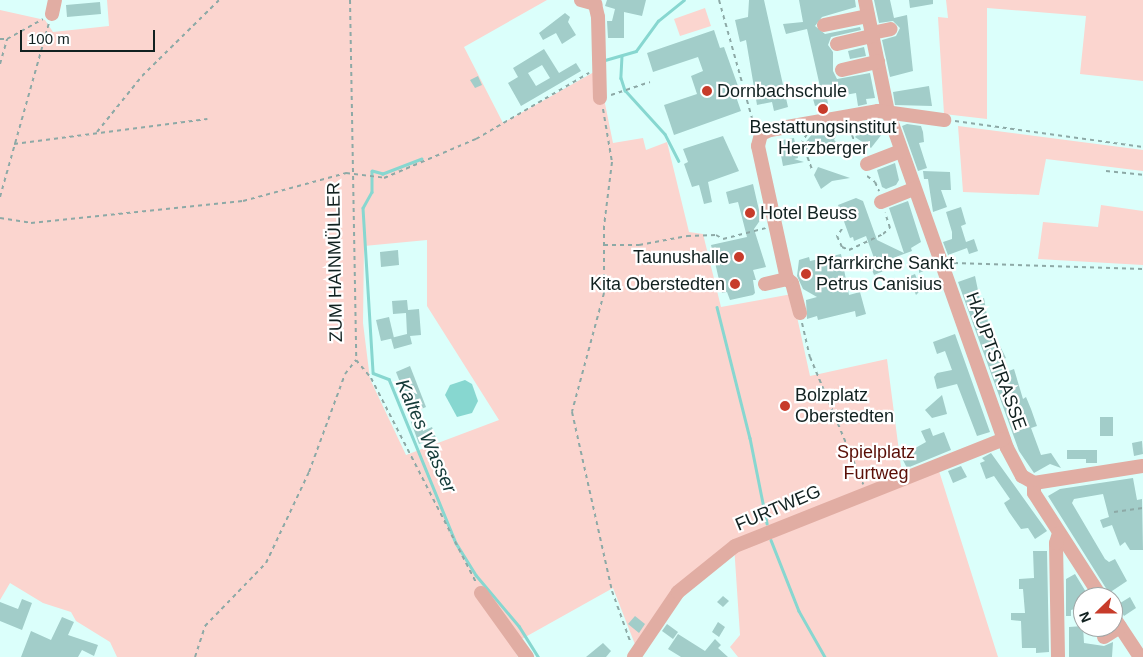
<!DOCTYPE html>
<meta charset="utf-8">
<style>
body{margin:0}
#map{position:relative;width:1143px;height:657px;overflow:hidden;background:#dbfffb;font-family:Arial,sans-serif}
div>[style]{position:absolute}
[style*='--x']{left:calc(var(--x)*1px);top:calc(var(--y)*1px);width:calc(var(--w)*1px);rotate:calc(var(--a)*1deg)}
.green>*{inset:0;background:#fbd5cf}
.water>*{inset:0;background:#87d7d0}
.stream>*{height:2.5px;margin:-1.25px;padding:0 1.25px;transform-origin:1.25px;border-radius:1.25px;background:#87d7d0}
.building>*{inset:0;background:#a2cdc9}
.path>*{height:2px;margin-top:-1px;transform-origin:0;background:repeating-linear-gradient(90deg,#8da9a6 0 4px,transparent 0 8px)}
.minor>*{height:14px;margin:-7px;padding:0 7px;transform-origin:7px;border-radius:7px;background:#e1ada3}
.dots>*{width:14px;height:14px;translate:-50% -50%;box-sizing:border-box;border:2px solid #fff;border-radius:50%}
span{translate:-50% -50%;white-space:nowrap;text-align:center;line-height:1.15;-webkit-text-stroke:4.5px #fff;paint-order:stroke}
.poi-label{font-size:18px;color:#112120}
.left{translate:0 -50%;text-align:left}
.right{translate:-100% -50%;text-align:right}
.street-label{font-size:18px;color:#112120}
.park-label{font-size:18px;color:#5a0e06}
.water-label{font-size:19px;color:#143a38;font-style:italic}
.north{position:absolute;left:1073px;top:587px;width:50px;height:50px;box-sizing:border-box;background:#fff;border:1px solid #a0a6a6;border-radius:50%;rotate:248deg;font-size:14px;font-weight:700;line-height:20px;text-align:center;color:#112120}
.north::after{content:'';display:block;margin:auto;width:18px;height:22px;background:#c73b2a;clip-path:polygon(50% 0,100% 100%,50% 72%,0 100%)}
.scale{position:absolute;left:20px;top:30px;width:135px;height:22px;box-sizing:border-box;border:2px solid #112120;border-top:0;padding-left:6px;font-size:15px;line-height:18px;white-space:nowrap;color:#112120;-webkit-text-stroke:4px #fff;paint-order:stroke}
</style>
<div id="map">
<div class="green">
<div style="clip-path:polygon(evenodd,107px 0,547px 0,464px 47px,503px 123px,603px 67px,601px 84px,613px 143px,643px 138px,646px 150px,667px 142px,689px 232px,703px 234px,721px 307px,792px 294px,810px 376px,887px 359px,903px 482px,939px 471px,998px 657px,738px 657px,730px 647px,740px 635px,734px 545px,717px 556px,636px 647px,613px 588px,511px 645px,518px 657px,117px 657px,110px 642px,76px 621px,71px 612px,43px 603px,10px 583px,0 600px,0 10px,45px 20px,53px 32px,109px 26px,107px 0,427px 240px,427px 306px,499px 420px,406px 455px,370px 379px,363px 323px,364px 246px,427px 240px)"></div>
<div style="clip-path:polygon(946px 0,1143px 0,1143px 81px,1080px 74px,1086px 16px,987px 8px,987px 119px,944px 114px,938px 17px,948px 18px)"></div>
<div style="clip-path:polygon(705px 8px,711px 26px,680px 36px,674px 19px)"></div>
<div style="clip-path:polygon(958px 126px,1143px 150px,1143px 171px,1046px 159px,1039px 195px,963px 192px)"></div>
<div style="clip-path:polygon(1101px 205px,1143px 211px,1143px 265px,1038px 259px,1043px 222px,1098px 227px)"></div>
</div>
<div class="water">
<div style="clip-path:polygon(465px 380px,472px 384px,478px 401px,472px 413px,457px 417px,445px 395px,450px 385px)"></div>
</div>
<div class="stream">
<div style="--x:622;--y:56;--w:22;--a:93"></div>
<div style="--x:621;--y:78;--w:13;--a:72"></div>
<div style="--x:625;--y:90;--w:59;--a:47.7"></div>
<div style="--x:665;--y:134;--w:30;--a:63"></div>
<div style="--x:605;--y:60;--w:32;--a:-16"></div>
<div style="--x:636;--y:51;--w:37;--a:-54"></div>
<div style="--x:658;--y:21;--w:33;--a:-39"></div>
<div style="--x:422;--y:159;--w:42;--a:159"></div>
<div style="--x:383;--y:174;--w:11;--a:-165"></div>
<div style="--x:372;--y:171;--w:21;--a:90"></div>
<div style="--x:372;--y:192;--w:18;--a:119"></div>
<div style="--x:363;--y:208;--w:165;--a:86.5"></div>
<div style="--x:373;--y:373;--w:17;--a:21"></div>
<div style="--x:389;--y:379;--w:177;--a:67.8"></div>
<div style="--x:456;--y:543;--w:38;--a:58"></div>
<div style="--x:476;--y:575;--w:67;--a:49.9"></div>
<div style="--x:519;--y:626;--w:36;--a:58"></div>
<div style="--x:717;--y:307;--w:135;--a:75.9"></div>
<div style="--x:750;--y:438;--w:87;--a:78.7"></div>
<div style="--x:771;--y:540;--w:76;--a:68.5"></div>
<div style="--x:799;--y:611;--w:53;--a:60.5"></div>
</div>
<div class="building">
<div style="clip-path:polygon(607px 0,646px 0,642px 16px,624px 12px,624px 38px,608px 38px,607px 21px,612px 21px,615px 9px,605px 6px)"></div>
<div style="clip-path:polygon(749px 0,764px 0,788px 107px,774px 111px,772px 102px,757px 105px,746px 40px,740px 42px,735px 20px,748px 17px)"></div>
<div style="clip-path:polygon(799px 0,855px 0,856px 7px,822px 17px,815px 26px,825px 34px,860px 27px,861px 30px,831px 37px,828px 45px,833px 52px,833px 71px,837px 79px,870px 73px,875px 98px,866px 99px,867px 104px,858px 106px,856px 93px,845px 95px,843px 86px,821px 91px,807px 29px,786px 34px,783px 24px,803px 22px)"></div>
<div style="clip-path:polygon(874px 0,890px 0,894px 18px,907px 15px,913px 71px,890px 77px,882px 40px,896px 36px,900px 28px,893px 21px,879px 23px)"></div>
<div style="clip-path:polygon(909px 0,933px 0,933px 4px,910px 8px)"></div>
<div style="clip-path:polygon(100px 2px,101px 14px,67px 17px,66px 5px)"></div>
<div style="clip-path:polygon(565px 13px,570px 17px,568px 22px,576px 35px,562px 44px,556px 33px,543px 40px,539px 33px)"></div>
<div style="clip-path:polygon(714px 30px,720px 48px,724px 47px,738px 86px,733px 88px,741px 111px,674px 135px,664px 105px,697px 94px,691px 76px,703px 71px,698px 57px,653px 72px,647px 53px)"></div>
<div style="clip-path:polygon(864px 47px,866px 56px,850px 59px,848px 51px)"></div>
<div style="clip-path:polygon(evenodd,544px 49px,559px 73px,576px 63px,581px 71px,521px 106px,508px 83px,518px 77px,513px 68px,544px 49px,542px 65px,550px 78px,536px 86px,528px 73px,542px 65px)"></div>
<div style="clip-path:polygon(478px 76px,482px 85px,475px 88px,470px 80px)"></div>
<div style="clip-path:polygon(929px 86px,932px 106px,895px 105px,893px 92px)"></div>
<div style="clip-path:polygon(826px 93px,829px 109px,820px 111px,819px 105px,815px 106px,812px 95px)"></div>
<div style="clip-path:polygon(868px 123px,882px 134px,871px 148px,855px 137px)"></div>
<div style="clip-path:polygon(907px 124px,921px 126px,923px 132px,924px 142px,919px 143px,927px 168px,918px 171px,902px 126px)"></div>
<div style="clip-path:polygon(832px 131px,837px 134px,834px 140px,839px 144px,831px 155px,818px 151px,812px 155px,801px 148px,813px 133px)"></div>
<div style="clip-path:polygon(723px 136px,739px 171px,708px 182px,712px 202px,704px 204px,699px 185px,692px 187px,684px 164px,688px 162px,683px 149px)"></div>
<div style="clip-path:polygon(794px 138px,798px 158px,794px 159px,804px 162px,783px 166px,779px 145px,784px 144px,783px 140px)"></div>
<div style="clip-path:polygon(895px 163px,899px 180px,896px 185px,886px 189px,882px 187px,877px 170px)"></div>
<div style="clip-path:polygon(818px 167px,850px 178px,832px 181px,821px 189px,814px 175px)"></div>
<div style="clip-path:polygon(923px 171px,950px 172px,951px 190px,941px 190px,947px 207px,933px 212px,928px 179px,924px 179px)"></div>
<div style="clip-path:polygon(753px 184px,761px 219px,754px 229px,766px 267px,753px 270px,756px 280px,753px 280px,755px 293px,753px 295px,730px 300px,727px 292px,722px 293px,711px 245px,747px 237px,738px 202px,729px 204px,726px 192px)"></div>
<div style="clip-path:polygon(856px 198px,863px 201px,877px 240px,904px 253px,889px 208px,908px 201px,921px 242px,911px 248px,912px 251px,893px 258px,895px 264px,890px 266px,891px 268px,874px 275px,868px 260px,874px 258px,866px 236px,854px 241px,853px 237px,850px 238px,838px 205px)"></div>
<div style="clip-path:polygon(961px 207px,966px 224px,961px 226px,966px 242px,974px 239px,978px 251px,969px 254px,967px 248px,948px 255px,943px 242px,952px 239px,952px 232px,946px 212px)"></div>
<div style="clip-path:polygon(398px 250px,399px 265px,381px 267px,380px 252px)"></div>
<div style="clip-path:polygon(841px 254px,849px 295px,860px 292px,866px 314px,856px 317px,855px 311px,818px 320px,817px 316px,807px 319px,806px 300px,817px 297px,803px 289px,797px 276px,799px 260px,809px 257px,810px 261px)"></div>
<div style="clip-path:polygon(930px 259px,933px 267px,919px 273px,919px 262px)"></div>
<div style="clip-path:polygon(915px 274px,921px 290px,916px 295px,908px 277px)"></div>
<div style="clip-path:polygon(975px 276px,980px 300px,984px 298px,988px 322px,1006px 358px,1001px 360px,1006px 372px,1014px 369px,1023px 399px,1026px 397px,1031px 409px,1037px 426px,1031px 428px,1041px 455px,1051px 453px,1061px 468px,1050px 464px,1034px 473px,1019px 451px,958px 282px)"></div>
<div style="clip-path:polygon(407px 300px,408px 310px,419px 309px,421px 335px,410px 336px,412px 344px,394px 349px,391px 338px,407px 334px,406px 313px,393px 314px,392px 301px)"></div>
<div style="clip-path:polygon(389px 317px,394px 338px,381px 341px,376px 320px)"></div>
<div style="clip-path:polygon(955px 334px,990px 432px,977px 436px,957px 384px,937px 389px,934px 377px,937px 373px,952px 370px,945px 351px,937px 354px,933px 342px)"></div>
<div style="clip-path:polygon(410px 366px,426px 407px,412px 413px,396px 372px)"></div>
<div style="clip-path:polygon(942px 395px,947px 414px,932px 418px,925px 410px)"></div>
<div style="clip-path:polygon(1100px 417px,1113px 417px,1113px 436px,1100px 436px)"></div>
<div style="clip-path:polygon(418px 419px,423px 431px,432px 427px,436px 438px,419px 444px,411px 422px)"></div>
<div style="clip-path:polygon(930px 428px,933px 436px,944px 432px,951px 450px,907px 468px,901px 456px,926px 442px,921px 431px)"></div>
<div style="clip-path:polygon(1142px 441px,1143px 454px,1134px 456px,1132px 443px)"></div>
<div style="clip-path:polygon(1067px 450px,1097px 450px,1097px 463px,1086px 463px,1086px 459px,1067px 459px)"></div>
<div style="clip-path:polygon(991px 453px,1047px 531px,1035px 539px,1028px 528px,1021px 529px,1009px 512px,1004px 503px,1010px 499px,994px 476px,986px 479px,980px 463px,985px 461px,982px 458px)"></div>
<div style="clip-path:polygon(961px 466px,967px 477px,953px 483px,948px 471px)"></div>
<div style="clip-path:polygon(1133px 478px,1137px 500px,1142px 499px,1143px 550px,1130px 550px,1125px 542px,1120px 546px,1112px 525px,1103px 528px,1100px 520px,1109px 517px,1103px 494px,1074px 499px,1072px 503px,1105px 559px,1109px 562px,1115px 559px,1127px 581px,1109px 593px,1048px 496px,1060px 489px)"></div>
<div style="clip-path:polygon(1033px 551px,1047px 551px,1049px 652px,1036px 653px,1036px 648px,1022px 648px,1021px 621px,1011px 620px,1011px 613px,1025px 613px,1023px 589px,1019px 589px,1019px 579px,1034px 578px)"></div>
<div style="clip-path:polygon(1075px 574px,1089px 597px,1083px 597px,1083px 607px,1071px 610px,1071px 616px,1066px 616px,1066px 579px)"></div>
<div style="clip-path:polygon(723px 596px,729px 601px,723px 607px,717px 602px)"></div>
<div style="clip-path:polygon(1130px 597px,1136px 608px,1124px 616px,1117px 605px)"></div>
<div style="clip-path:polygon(22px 599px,32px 603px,22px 630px,0 621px,0 602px,18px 609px)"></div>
<div style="clip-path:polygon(635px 616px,645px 624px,639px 633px,628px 624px)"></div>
<div style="clip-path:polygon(62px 617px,74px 622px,68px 635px,98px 645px,94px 656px,82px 650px,78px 657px,21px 657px,31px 631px,51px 640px)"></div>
<div style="clip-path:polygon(718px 622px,725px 627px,719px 637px,712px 632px)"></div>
<div style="clip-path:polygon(667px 624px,678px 632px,673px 639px,662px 631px)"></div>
<div style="clip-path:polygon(1083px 626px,1084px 643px,1104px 646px,1113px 642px,1112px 657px,1069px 657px,1069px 627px)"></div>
<div style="clip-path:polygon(678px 634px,705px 651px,715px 639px,721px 645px,718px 648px,728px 657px,681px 657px,668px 649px)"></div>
<div style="clip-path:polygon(603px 643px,611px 651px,606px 657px,586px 657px)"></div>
</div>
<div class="path">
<div style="--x:350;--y:0;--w:360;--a:89"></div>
<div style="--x:356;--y:360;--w:23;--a:50"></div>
<div style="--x:371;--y:378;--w:229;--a:62.8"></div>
<div style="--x:719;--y:0;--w:130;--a:74.4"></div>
<div style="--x:0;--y:39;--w:7;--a:0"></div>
<div style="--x:0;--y:64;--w:26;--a:-74"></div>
<div style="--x:7;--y:39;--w:41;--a:-29.1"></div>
<div style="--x:611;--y:95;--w:41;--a:-18.4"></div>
<div style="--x:603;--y:109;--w:54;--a:80.4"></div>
<div style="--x:612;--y:162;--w:64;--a:97.1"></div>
<div style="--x:604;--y:226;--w:67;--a:90"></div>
<div style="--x:604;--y:293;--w:123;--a:105.1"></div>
<div style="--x:572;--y:412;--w:183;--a:77.4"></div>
<div style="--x:612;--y:591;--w:53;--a:70.2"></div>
<div style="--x:955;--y:121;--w:190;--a:7.9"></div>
<div style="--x:856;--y:126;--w:10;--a:114"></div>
<div style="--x:852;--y:135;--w:23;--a:70"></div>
<div style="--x:97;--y:132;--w:72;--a:-51.2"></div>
<div style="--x:142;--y:76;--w:108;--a:-44.6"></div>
<div style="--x:807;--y:134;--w:9;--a:122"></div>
<div style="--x:802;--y:142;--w:30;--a:70"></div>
<div style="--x:14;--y:144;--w:195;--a:-7.4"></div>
<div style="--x:1106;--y:171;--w:37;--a:6"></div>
<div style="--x:867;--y:176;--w:10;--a:37"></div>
<div style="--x:875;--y:182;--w:10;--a:66"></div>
<div style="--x:0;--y:197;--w:181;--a:-74.3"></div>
<div style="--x:0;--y:218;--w:31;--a:9"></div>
<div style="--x:31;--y:223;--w:213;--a:-5.9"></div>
<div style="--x:243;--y:201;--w:107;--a:-15.2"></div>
<div style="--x:346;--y:173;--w:38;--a:7"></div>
<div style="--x:384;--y:178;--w:100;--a:-23"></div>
<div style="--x:476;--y:139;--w:131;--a:-30.3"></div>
<div style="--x:842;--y:229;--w:9;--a:126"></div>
<div style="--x:837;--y:236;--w:12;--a:66"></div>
<div style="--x:842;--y:247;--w:8;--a:23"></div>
<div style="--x:849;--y:250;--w:38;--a:-25"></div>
<div style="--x:883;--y:234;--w:9;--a:-41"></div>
<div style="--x:890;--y:228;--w:16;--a:-108"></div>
<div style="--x:604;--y:245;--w:35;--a:0"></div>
<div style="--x:639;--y:245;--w:49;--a:-10.6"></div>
<div style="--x:687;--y:236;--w:29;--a:-2"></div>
<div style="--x:716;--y:235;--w:8;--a:30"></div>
<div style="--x:723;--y:239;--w:44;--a:-14.3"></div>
<div style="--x:954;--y:263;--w:189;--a:1.8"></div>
<div style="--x:802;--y:323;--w:35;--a:77"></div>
<div style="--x:810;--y:357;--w:138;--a:67.3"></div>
<div style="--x:1114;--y:512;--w:29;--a:-8"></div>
<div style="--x:195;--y:657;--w:33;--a:-72"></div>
<div style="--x:205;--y:626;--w:88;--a:-45.9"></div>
<div style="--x:266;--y:563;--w:101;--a:-64.7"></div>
<div style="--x:309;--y:472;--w:104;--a:-69.8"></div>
<div style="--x:345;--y:374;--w:18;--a:-52"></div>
</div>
<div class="minor">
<div style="--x:581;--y:0;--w:15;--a:16"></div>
<div style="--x:595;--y:4;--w:13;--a:77"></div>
<div style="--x:598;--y:17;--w:81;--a:88.6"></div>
<div style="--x:865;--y:0;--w:114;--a:78.4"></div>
<div style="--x:888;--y:112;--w:356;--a:70.5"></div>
<div style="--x:1007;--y:448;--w:32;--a:62"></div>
<div style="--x:1022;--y:476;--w:14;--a:30"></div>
<div style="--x:1034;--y:483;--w:110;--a:-8.9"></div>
<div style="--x:52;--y:14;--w:14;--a:-78"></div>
<div style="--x:824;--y:25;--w:45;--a:-11.6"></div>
<div style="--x:872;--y:33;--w:19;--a:-12"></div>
<div style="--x:837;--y:44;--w:37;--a:-13"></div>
<div style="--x:842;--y:70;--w:37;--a:-13"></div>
<div style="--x:867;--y:164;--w:36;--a:-21"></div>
<div style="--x:881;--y:202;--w:35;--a:-22"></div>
<div style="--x:787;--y:279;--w:6;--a:39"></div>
<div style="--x:792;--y:283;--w:31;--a:75"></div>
<div style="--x:765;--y:284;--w:23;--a:-13"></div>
<div style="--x:787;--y:279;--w:136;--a:-102.3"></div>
<div style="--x:758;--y:146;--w:12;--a:-76"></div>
<div style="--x:761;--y:134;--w:10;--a:-24"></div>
<div style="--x:770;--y:130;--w:110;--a:-10"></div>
<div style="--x:878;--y:111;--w:67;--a:7.8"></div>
<div style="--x:1034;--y:483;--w:10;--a:90"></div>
<div style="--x:1034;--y:493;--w:124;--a:57.2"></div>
<div style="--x:481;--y:593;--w:79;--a:54.3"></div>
<div style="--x:1113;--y:616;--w:49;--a:56.6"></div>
<div style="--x:1104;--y:637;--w:19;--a:-32"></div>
<div style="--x:634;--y:657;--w:78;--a:-55.9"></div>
<div style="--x:678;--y:592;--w:73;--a:-38.9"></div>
<div style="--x:735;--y:546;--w:289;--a:-21.7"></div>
<div style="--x:1058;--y:657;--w:114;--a:-91"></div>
<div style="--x:1056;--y:543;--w:10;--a:-73"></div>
</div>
<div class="dots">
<div style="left:707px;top:91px;background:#c73b2a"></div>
<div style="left:823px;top:109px;background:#c73b2a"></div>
<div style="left:750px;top:213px;background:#c73b2a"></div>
<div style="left:739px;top:257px;background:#c73b2a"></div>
<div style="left:806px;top:274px;background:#c73b2a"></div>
<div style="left:735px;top:284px;background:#c73b2a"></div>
<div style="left:785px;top:406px;background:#c73b2a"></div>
</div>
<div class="poi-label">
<span class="left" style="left:717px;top:91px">Dornbachschule</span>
<span style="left:823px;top:138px">Bestattungsinstitut<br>Herzberger</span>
<span class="left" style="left:760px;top:213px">Hotel Beuss</span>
<span class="right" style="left:729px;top:257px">Taunushalle</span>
<span class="left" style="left:816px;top:274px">Pfarrkirche Sankt<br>Petrus Canisius</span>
<span class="right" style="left:725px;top:284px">Kita Oberstedten</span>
<span class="left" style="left:795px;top:406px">Bolzplatz<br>Oberstedten</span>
</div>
<div class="street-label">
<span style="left:335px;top:262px;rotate:-91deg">ZUM HAINMÜLLER</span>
<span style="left:996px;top:361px;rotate:70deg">HAUPTSTRASSE</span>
<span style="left:778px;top:508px;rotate:-23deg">FURTWEG</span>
</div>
<div class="park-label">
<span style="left:876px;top:463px">Spielplatz<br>Furtweg</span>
</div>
<div class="water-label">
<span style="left:426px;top:436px;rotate:66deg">Kaltes Wasser</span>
</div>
<div class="north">N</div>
<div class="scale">100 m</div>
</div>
